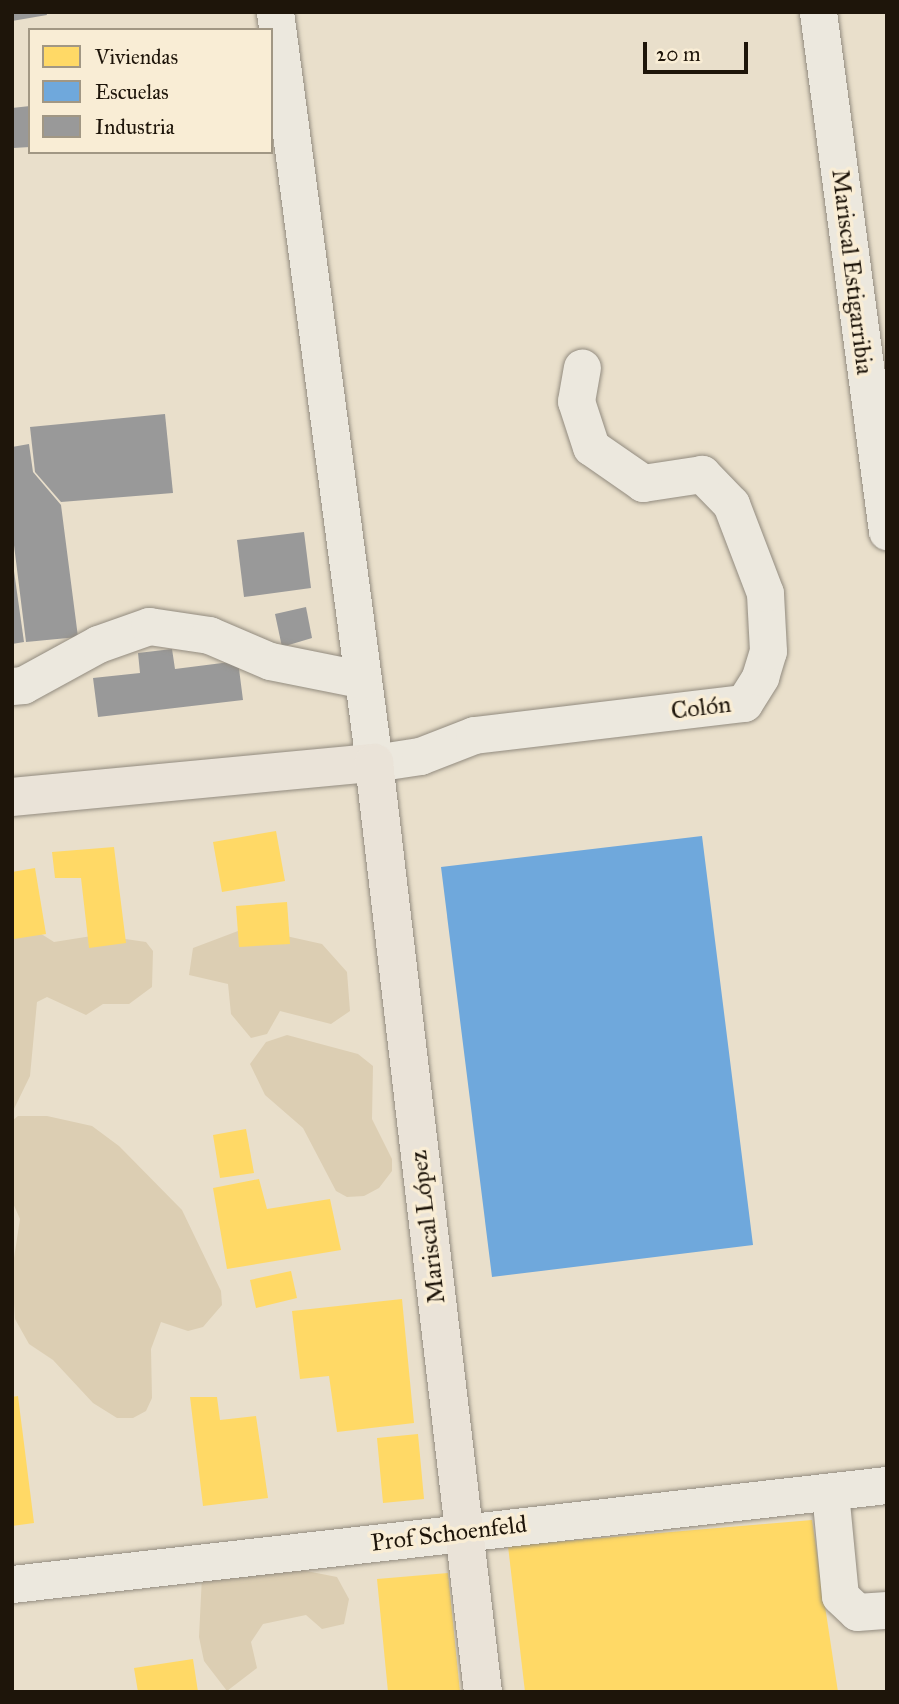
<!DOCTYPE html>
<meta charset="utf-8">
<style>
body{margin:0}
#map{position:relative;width:899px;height:1704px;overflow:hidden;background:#e9dfcb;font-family:"IM FELL Great Primer",serif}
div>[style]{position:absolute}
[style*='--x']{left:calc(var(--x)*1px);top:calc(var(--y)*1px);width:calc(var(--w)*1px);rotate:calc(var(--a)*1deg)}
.green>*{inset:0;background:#dcceb3}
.homes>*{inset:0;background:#ffd966}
.schools>*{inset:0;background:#6fa8dc}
.industry>*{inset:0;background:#999}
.roads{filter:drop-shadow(0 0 2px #928b7f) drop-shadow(0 0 2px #928b7f)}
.minor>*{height:37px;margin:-18.5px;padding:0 18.5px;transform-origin:18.5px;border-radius:18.5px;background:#ece8de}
.major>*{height:38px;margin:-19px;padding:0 19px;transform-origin:19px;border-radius:19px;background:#eae3d8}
span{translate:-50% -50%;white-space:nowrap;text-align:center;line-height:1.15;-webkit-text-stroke:7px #f9edd5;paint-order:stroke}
.street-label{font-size:24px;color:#1e150a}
.frame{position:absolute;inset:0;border:14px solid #1e150a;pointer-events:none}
.legend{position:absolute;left:28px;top:28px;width:245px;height:126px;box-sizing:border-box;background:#f9edd5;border:2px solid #a19784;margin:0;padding:9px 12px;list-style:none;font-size:21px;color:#1e150a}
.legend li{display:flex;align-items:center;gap:14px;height:35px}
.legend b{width:35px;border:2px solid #a19784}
.scale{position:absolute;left:643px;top:42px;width:105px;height:32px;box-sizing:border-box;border:4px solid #1e150a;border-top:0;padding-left:9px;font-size:21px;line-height:24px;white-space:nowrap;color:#1e150a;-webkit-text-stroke:5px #f9edd5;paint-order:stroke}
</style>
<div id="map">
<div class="green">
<div style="clip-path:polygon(24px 923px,54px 942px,98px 935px,146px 942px,153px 951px,152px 987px,129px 1004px,103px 1004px,86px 1015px,47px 997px,37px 1002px,30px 1076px,12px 1113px,12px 929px)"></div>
<div style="clip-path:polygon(238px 931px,268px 932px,322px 944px,347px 972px,350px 1011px,331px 1024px,280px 1011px,267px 1034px,251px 1038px,231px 1014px,228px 984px,189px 975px,193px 948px)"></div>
<div style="clip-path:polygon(287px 1035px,358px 1054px,373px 1066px,372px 1119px,392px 1159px,392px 1171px,379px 1188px,364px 1196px,347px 1197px,336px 1191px,303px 1128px,265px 1095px,250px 1064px,266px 1042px)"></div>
<div style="clip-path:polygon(18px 1116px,47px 1116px,92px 1126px,119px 1146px,182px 1210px,221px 1291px,222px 1305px,203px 1327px,188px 1331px,161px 1322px,151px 1349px,152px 1398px,146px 1411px,133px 1418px,117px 1418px,93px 1403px,53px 1360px,29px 1344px,15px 1319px,12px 1271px,20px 1219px,12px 1201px,12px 1121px)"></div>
<div style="clip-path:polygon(296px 1569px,337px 1577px,349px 1599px,344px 1624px,322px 1629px,306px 1615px,263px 1624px,251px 1642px,257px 1668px,227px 1691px,204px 1661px,199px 1637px,202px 1576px)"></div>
</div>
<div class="homes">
<div style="clip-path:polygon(276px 831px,285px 881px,222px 892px,213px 842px)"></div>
<div style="clip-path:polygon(114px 847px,126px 943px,89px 948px,81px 878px,55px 878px,52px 852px)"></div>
<div style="clip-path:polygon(35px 868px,46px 934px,14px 939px,12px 872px)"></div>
<div style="clip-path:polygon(287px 902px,290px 944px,239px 947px,236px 906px)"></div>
<div style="clip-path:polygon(246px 1129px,254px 1173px,220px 1178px,213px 1135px)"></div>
<div style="clip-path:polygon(259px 1179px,267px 1209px,330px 1199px,341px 1250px,227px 1269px,213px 1188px)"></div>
<div style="clip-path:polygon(291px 1271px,297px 1298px,256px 1308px,250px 1280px)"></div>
<div style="clip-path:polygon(402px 1299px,414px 1423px,337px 1432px,329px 1376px,300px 1379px,292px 1311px)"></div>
<div style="clip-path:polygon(18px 1396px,34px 1523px,12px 1526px,12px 1397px)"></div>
<div style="clip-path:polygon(190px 1397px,217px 1397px,220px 1420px,256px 1416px,268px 1498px,203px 1506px)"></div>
<div style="clip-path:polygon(418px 1434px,424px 1499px,383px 1503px,377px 1438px)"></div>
<div style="clip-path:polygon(812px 1520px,838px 1692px,525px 1692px,508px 1546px)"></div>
<div style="clip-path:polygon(448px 1573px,460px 1692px,388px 1692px,377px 1579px)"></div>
<div style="clip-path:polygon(193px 1659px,198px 1692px,138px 1692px,134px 1668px)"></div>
</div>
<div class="schools">
<div style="clip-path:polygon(702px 836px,753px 1245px,492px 1277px,441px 867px)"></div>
</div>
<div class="industry">
<div style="clip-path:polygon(12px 12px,46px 12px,47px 15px,12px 21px)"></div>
<div style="clip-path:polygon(30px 106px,30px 147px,13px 148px,12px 108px)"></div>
<div style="clip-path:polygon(165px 414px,173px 493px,61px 502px,35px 472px,30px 427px)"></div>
<div style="clip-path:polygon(29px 444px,33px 472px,61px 505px,78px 637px,26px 642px,12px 529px,12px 447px)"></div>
<div style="clip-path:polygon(304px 532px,311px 588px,244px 597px,237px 540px)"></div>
<div style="clip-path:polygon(12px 557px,24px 642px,12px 644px)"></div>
<div style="clip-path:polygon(306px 607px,312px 638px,282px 647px,275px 614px)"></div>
<div style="clip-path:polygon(172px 649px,175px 669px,238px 661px,243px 700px,98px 717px,93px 678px,140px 673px,138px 653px)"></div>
</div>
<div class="roads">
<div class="minor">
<div style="--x:275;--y:12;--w:757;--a:82.49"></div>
<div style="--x:374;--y:763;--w:47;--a:-8.7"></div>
<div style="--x:420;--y:756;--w:58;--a:-21.3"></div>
<div style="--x:474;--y:735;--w:272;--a:-6.8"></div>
<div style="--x:744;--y:703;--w:31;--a:-58"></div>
<div style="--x:760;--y:677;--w:27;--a:-73"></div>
<div style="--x:768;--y:651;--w:58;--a:-93"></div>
<div style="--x:765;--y:593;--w:95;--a:-110.9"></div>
<div style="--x:731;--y:504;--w:42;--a:-134"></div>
<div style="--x:702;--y:474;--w:60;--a:171.3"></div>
<div style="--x:643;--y:483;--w:63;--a:-145.3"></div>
<div style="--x:591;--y:447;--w:48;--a:-108.1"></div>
<div style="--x:576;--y:401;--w:34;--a:-80"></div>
<div style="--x:818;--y:12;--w:524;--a:82.43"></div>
<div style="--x:12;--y:686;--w:11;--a:-5"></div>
<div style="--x:23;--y:685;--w:85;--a:-28.7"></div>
<div style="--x:98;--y:644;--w:54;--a:-19.4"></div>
<div style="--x:149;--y:626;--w:61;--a:8.5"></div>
<div style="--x:209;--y:635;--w:66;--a:23.1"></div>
<div style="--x:270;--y:661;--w:92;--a:11.3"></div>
<div style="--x:830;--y:1492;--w:104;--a:84.5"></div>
<div style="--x:840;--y:1596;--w:23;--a:43"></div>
<div style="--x:857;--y:1612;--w:30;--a:-4"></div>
<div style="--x:12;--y:1584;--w:881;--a:-6.46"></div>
</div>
<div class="major">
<div style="--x:12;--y:797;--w:364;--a:-5.4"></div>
<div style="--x:374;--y:763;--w:935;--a:83.31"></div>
</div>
</div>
<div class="street-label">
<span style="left:852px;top:272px;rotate:83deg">Mariscal Estigarribia</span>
<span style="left:701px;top:708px;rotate:-7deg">Colón</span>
<span style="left:428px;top:1227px;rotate:-97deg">Mariscal López</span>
<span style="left:449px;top:1534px;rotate:-7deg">Prof Schoenfeld</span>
</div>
<div class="frame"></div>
<ul class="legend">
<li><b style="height:19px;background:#ffd966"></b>Viviendas</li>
<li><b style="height:19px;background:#6fa8dc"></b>Escuelas</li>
<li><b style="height:19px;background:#999"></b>Industria</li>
</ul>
<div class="scale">20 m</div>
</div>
